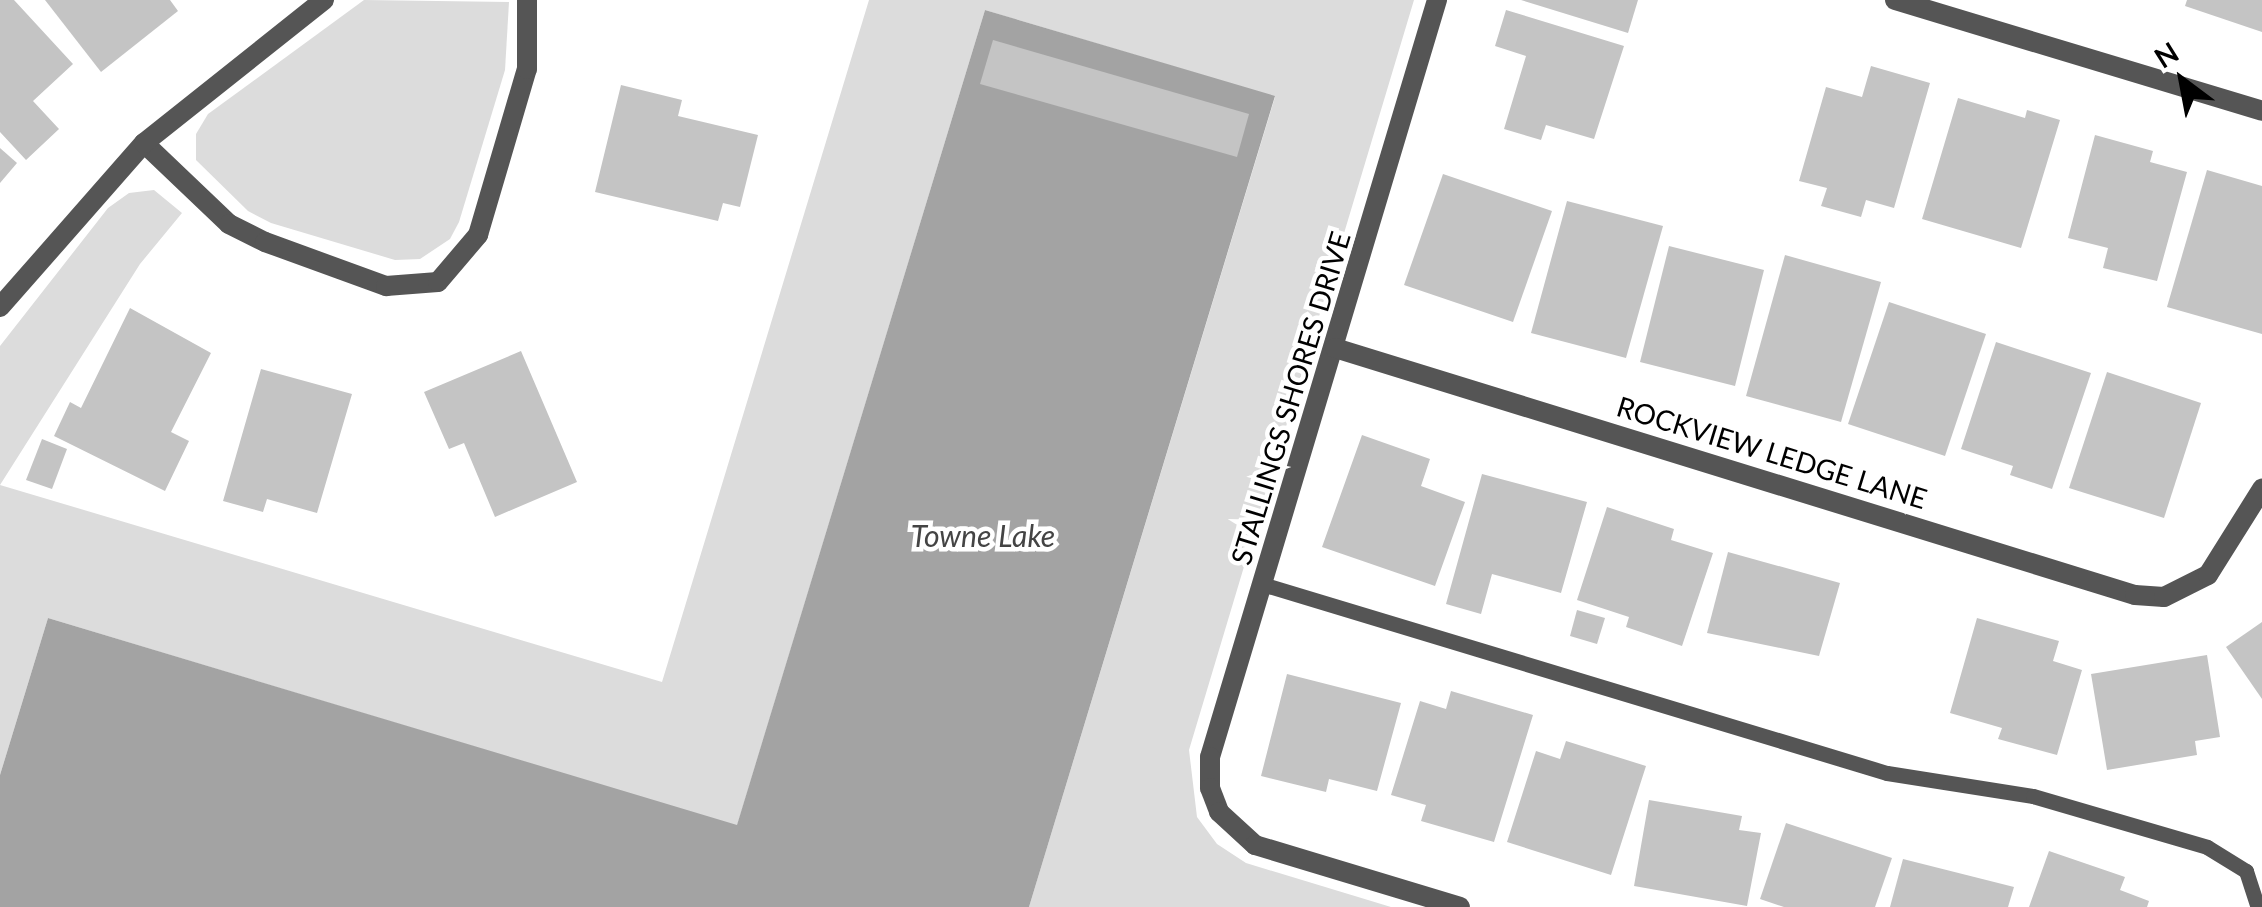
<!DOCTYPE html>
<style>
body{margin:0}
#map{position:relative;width:2262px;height:907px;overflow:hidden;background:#fff;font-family:Lato,sans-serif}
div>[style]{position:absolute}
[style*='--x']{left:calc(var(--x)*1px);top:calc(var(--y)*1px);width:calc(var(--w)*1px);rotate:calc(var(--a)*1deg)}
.green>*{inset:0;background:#dcdcdc}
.water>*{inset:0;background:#a3a3a3}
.building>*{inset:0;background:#c4c4c4}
.service>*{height:15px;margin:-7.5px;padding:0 7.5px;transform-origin:7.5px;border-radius:7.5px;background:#555}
.minor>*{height:20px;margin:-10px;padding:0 10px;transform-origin:10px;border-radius:10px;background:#555}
.tertiary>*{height:20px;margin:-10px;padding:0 10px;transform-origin:10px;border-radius:10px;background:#555}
span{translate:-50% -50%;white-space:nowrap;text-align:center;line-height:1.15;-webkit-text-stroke:9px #fff;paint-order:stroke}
.street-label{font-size:28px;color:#000}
.water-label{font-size:30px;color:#444;font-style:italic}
.north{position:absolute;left:2132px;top:30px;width:100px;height:100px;-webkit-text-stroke:8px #fff;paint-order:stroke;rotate:328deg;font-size:28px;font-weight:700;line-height:40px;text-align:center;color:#000}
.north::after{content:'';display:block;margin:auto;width:35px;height:45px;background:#000;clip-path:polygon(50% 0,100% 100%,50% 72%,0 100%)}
</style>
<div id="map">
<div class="green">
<div style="clip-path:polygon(364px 0,509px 2px,505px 70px,459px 222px,450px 239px,420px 259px,395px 260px,271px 223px,248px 211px,196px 160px,196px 134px,208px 114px)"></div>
<div style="clip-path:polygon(869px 0,1414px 0,1189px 750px,1197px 817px,1217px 844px,1246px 863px,1391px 907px,1029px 907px,1275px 97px,985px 10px,737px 826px,48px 618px,0 775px,0 346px,108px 208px,129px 193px,154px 190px,182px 213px,140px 264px,0 485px,662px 682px)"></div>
</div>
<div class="water">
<div style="clip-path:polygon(985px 10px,1275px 96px,1029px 907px,0 907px,0 775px,48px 618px,737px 825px)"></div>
</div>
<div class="building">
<div style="clip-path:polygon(0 0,14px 0,73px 64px,33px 101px,59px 129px,26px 160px,0 132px)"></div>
<div style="clip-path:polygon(45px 0,170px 0,178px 11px,101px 72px)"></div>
<div style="clip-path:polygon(1521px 0,1638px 0,1628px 33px)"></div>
<div style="clip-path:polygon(2187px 0,2262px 0,2262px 32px,2185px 6px)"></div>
<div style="clip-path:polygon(1506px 10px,1624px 46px,1594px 139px,1546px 125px,1541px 140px,1504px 129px,1526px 56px,1495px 46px)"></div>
<div style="clip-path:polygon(993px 40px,1249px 114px,1237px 157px,980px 84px)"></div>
<div style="clip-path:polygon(1871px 66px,1930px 83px,1894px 208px,1866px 200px,1861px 217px,1821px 206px,1827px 188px,1799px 181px,1826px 87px,1862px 97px)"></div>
<div style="clip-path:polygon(621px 85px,682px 100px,678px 116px,758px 135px,740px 207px,723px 203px,718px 221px,595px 192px)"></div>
<div style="clip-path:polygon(1958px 98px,2025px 118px,2027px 110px,2060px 120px,2021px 248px,1922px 219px)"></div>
<div style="clip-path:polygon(2095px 135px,2153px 151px,2150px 162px,2187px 172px,2157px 281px,2103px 268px,2108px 248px,2068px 238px)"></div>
<div style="clip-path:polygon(0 148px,17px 163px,0 183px)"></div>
<div style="clip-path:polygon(2207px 170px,2262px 186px,2262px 334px,2167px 307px)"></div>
<div style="clip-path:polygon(1443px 174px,1552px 211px,1513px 322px,1404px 285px)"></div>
<div style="clip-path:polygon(1567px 201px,1663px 226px,1626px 358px,1531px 333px)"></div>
<div style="clip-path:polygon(1669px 246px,1764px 270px,1735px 386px,1640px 362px)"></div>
<div style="clip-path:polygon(1785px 255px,1881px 282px,1841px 422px,1746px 396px)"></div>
<div style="clip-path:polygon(1889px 302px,1986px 334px,1945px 456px,1848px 424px)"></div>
<div style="clip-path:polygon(130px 308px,211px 353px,171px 432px,189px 441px,165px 491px,54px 436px,70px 402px,81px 408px)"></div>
<div style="clip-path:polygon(1996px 342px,2091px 373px,2052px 489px,2010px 475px,2013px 466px,1961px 449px)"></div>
<div style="clip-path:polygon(521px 351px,577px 482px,495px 517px,464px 443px,449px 449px,424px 392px)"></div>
<div style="clip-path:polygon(261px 369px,352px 394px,317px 513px,267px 499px,263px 512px,223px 501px)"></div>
<div style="clip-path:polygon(2107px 372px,2201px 403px,2164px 518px,2069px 488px)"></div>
<div style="clip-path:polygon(1362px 435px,1430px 459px,1421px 486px,1465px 502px,1435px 586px,1322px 547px)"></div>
<div style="clip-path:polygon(42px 439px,67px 449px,52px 489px,26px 480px)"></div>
<div style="clip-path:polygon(1482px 474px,1587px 502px,1561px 593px,1492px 574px,1481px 614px,1446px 604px)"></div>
<div style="clip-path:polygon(1607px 507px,1674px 529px,1671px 540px,1713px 553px,1682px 646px,1626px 627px,1629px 617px,1577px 600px)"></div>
<div style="clip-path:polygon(1728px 552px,1840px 583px,1819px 656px,1707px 633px)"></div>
<div style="clip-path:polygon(1577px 610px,1605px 618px,1597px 644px,1570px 636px)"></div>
<div style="clip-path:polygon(1977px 618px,2059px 641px,2053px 661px,2082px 670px,2057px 755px,1998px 739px,2002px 728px,1950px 713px)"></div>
<div style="clip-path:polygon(2262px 622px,2262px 699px,2226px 647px)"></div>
<div style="clip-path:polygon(2207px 655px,2220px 737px,2195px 741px,2197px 755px,2107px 770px,2091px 674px)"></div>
<div style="clip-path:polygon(1287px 674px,1401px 703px,1377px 791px,1329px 779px,1326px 792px,1261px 776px)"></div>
<div style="clip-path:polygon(1451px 691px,1533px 715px,1494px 842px,1421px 821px,1426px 805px,1391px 795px,1420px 701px,1446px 709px)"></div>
<div style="clip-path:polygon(1566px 741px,1646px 766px,1611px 875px,1507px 842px,1536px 751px,1560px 759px)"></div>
<div style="clip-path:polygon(1649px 800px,1742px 816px,1739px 830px,1761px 833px,1747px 906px,1634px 886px)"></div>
<div style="clip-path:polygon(1786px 823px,1892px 858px,1875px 907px,1784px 907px,1760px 899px)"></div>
<div style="clip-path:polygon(2049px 851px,2125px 877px,2120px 890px,2149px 901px,2147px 907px,2029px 907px)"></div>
<div style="clip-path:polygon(1903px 859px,2014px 887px,2008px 907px,1890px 907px)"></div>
</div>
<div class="service">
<div style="--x:1262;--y:584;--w:653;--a:16.83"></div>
<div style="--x:1887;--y:773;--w:148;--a:9"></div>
<div style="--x:2033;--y:796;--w:181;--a:16.3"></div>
<div style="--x:2207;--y:847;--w:46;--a:31.6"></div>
<div style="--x:2246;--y:871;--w:38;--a:72"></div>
</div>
<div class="minor">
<div style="--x:1437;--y:0;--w:790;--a:106.69"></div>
<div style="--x:1210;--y:757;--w:31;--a:90"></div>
<div style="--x:1210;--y:788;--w:26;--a:69"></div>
<div style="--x:1219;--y:812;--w:49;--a:42.5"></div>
<div style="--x:1255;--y:845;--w:214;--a:16.8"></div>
<div style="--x:1895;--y:0;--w:383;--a:16.8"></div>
<div style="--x:144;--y:143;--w:117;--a:43.6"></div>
<div style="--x:229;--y:224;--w:40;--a:26.6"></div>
<div style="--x:265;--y:242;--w:129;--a:20"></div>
<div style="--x:386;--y:286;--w:52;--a:-4.4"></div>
<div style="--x:438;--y:282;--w:62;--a:-49.6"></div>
<div style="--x:478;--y:235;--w:173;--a:-73.6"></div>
<div style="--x:527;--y:69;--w:69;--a:-90"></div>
<div style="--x:1335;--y:348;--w:837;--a:17.16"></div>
<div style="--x:2135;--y:595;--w:29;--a:4"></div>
<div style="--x:2164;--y:597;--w:49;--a:-26.6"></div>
<div style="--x:2208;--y:575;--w:102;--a:-57.9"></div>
</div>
<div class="tertiary">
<div style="--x:0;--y:307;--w:218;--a:-48.7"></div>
<div style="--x:144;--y:143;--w:230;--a:-38.5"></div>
</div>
<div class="street-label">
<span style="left:1290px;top:398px;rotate:-73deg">STALLINGS SHORES DRIVE</span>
<span style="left:1772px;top:452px;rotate:17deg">ROCKVIEW LEDGE LANE</span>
</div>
<div class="water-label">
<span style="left:983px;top:535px">Towne Lake</span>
</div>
<div class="north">N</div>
</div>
